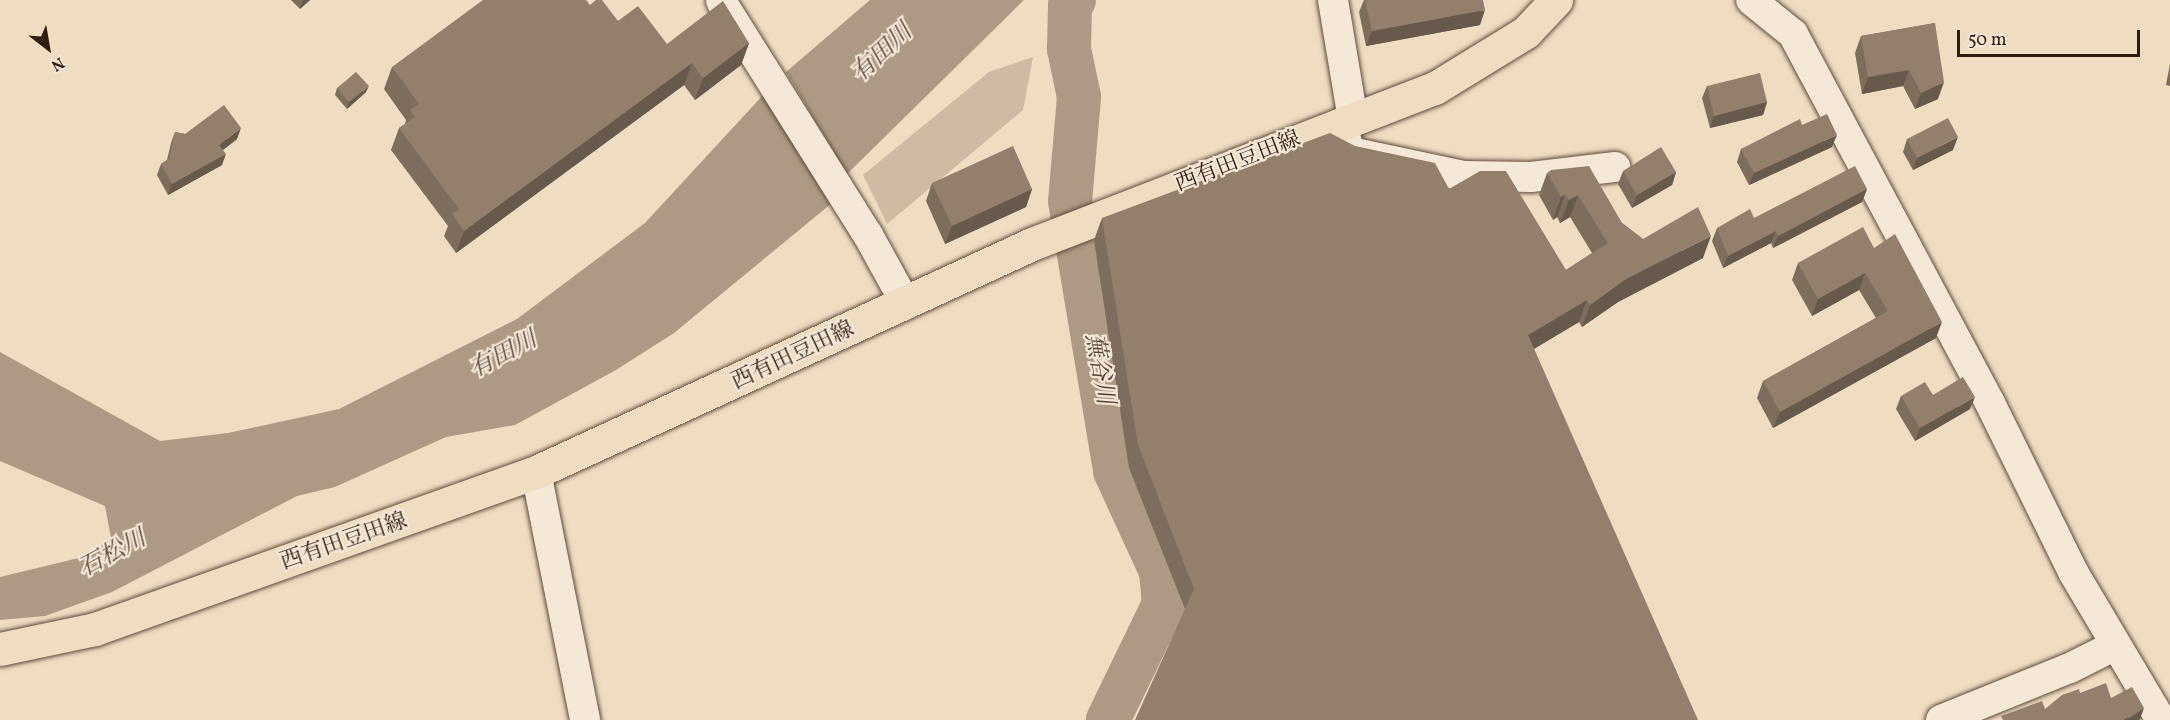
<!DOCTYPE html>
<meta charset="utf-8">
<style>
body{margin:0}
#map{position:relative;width:2170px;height:720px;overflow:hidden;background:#efdcc1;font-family:Vollkorn,"Noto Serif JP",serif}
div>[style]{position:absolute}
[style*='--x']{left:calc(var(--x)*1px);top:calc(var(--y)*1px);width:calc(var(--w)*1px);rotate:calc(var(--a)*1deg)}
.green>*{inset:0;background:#cfbba3}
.water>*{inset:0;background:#ae9a84}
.river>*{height:44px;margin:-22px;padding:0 22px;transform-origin:22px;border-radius:22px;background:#ae9a84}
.roads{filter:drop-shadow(0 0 2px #604b3c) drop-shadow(0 0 2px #604b3c)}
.minor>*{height:30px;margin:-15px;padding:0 15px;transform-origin:15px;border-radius:15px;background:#f5e8d7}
.major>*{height:33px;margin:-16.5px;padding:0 16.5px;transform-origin:16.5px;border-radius:16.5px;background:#efdcc1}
.wall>*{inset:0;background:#7e6d5d}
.shaded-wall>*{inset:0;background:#67594c}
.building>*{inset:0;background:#937f6c}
span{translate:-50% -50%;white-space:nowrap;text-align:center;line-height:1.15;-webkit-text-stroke:4.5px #f5e8d7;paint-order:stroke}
.street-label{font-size:22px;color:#301b0f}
.water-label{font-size:24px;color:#5c4738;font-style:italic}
.north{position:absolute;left:18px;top:18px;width:60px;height:60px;-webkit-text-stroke:4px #f5e8d7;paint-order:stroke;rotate:149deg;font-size:16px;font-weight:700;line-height:24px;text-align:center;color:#301b0f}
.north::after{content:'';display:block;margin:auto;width:21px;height:27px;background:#301b0f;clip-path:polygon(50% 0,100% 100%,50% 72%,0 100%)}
.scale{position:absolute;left:1957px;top:30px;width:183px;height:27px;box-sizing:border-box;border:3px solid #301b0f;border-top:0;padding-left:8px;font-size:18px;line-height:21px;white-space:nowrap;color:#301b0f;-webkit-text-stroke:4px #f5e8d7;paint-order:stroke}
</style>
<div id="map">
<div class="green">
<div style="clip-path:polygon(1033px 57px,1023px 110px,887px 224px,863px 175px,989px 72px)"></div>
</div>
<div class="water">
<div style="clip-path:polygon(870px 0,1024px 0,847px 174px,786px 72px)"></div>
<div style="clip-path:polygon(765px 93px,832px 203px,674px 333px,616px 370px,515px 425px,446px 437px,335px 487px,297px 496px,112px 592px,45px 616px,0 620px,0 577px,91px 555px,111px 538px,105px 506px,0 461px,0 352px,160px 441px,228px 433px,339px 409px,517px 319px,645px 223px)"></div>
</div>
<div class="river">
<div style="--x:1074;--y:0;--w:6;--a:129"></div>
<div style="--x:1070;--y:5;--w:44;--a:91.3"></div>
<div style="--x:1069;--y:49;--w:49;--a:78.2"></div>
<div style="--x:1079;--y:97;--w:104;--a:94.9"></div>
<div style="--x:1070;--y:201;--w:274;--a:80.5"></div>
<div style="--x:1115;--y:471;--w:110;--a:65.3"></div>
<div style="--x:1161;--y:571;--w:33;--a:85"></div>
<div style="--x:1164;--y:604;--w:129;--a:115.8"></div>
</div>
<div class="roads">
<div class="minor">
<div style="--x:1333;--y:0;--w:121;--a:80.5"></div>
<div style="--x:1751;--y:0;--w:54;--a:39"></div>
<div style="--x:1793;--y:34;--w:418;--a:61.9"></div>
<div style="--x:1990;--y:403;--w:188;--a:63.8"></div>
<div style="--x:2073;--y:572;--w:172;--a:59.3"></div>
<div style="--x:721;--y:1;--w:276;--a:57.9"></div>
<div style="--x:868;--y:235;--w:79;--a:61.2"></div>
<div style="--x:1341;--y:123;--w:30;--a:73"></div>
<div style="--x:1350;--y:152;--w:116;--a:11.9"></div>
<div style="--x:1464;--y:176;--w:67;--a:0.9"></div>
<div style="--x:1531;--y:177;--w:85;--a:-6.8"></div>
<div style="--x:536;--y:472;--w:253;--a:78.8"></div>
<div style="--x:1941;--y:720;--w:139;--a:-22"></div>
<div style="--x:2070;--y:668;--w:51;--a:-26.6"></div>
</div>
<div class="major">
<div style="--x:0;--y:649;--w:97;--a:-11.9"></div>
<div style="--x:95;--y:629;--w:468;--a:-19.6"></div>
<div style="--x:536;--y:472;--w:546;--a:-24.69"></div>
<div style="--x:1032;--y:244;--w:432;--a:-21.2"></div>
<div style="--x:1435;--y:88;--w:107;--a:-31.6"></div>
<div style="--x:1526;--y:32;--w:44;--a:-46.8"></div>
</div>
</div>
<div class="wall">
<div style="clip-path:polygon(291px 0,310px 0,300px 9px)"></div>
<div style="clip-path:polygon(1364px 0,1483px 0,1480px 25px,1366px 46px,1359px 12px)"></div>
<div style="clip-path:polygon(590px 5px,618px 21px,667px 44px,749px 43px,741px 65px,695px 100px,684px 85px,456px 253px,444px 236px,448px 226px,391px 150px,399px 128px,405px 124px,406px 120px,384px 89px,392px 67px)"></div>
<div style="clip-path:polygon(1935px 23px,1938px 99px,1915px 109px,1903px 86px,1862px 94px,1855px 53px,1861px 36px)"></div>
<div style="clip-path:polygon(2170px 64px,2170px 86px,2166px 85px)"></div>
<div style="clip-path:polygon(1707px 86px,1767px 102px,1763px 115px,1710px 128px,1702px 98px)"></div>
<div style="clip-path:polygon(337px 88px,366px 92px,347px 109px,335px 95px)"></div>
<div style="clip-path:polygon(1802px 125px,1832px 147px,1749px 185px,1737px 162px,1741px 149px)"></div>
<div style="clip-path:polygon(175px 132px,185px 134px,237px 139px,223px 150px,222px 165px,168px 195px,157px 175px,161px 164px,167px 160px,171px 143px)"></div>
<div style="clip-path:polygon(1907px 139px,1953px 150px,1913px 170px,1903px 152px)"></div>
<div style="clip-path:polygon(1355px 146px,1449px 189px,1566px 270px,1592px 253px,1570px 217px,1560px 223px,1557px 217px,1553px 220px,1539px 195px,1547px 173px,1622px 223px,1643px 239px,1703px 258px,1618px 302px,1582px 327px,1579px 322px,1534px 349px,1185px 609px,1129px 468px,1094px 240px,1102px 218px)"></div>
<div style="clip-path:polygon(1623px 171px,1676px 172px,1672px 185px,1632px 208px,1618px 184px)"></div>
<div style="clip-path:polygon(932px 183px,1032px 189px,1026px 207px,945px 244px,926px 201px)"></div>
<div style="clip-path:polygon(1867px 189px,1862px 202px,1773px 248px,1771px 243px,1723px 268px,1712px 241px,1717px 228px,1754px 218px)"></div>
<div style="clip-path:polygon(1874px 248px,1936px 338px,1773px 428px,1757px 398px,1763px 381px,1876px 318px,1859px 290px,1812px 316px,1792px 280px,1798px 263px)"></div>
<div style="clip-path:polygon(1901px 396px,1970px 409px,1915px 441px,1896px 409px)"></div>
</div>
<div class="shaded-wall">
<div style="clip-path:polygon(303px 0,310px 0,300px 9px)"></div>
<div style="clip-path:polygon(1485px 10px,1480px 25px,1366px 46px,1372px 31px)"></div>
<div style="clip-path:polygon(749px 43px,741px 65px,695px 100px,703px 78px)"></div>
<div style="clip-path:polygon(692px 63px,684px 85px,456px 253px,464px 231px)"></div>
<div style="clip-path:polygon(1909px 70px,1903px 86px,1862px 94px,1868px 77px)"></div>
<div style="clip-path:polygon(1944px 82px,1938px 99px,1915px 109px,1921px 93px)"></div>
<div style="clip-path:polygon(369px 86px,366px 92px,347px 109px,349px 102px)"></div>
<div style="clip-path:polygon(1767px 102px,1763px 115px,1710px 128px,1714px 116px)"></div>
<div style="clip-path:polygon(241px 128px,237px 139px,215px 156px,219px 145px)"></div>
<div style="clip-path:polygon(1837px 135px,1832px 147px,1749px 185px,1754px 173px)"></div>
<div style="clip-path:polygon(1958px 137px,1953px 150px,1913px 170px,1917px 158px)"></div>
<div style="clip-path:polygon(226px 154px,222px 165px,168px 195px,172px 184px)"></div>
<div style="clip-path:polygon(1676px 172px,1672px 185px,1632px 208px,1637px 195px)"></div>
<div style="clip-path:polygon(1032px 189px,1026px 207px,945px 244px,952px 226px)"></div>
<div style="clip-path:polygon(1867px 189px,1862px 202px,1773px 248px,1778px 236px)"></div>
<div style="clip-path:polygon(1565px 195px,1557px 217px,1553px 220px,1561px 197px)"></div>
<div style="clip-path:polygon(1578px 195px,1570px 217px,1560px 223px,1569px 200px)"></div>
<div style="clip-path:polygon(1776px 231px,1771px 243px,1723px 268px,1728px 256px)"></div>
<div style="clip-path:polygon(1711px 236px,1703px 258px,1618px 302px,1582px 327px,1590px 305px,1626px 279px)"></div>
<div style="clip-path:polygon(1865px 273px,1859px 290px,1812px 316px,1818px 299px)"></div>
<div style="clip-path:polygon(1587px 300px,1579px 322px,1520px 357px,1528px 335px)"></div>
<div style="clip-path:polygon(1942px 322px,1936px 338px,1773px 428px,1780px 412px)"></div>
<div style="clip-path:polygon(1975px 397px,1970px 409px,1915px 441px,1920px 428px)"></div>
<div style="clip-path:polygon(2144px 708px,2140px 719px,2139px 720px,2122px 720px)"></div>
</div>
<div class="building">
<div style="clip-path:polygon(483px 0,586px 0,590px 5px,596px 0,602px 0,618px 21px,638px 6px,667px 44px,723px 1px,749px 43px,703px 78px,692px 63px,464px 231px,452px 214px,459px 209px,399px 128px,415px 117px,410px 110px,419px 104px,392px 67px)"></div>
<div style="clip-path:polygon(1365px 0,1483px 0,1485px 10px,1372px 31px)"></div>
<div style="clip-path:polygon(1935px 23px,1944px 82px,1921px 93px,1909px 70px,1868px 77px,1861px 36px)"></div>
<div style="clip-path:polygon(356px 72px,369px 86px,349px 102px,337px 88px)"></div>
<div style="clip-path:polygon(1760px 73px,1767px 102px,1714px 116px,1707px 86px)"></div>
<div style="clip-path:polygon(224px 105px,241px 128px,219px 145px,226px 154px,172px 184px,161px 164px,169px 159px,175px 132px,185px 134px)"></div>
<div style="clip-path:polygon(1827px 114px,1837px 135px,1754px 173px,1741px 149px,1800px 119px,1802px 125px)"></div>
<div style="clip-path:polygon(1948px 118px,1958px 137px,1917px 158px,1907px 139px)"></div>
<div style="clip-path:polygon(1330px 133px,1355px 146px,1435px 163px,1449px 189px,1480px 171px,1506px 171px,1566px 270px,1608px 243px,1578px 195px,1569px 200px,1565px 195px,1561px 197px,1547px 173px,1551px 170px,1589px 166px,1622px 223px,1643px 239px,1698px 207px,1711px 236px,1626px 279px,1590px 305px,1587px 300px,1528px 335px,1698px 720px,1135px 720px,1194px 589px,1138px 445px,1102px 218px)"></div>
<div style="clip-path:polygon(1013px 146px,1032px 189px,952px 226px,932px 183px)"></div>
<div style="clip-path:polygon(1661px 147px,1676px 172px,1637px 195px,1623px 171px)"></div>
<div style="clip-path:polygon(1855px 166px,1867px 189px,1778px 236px,1776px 231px,1728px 256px,1717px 228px,1750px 209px,1754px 218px)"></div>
<div style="clip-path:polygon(1863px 227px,1874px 248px,1895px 234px,1942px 322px,1780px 412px,1763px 381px,1888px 311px,1865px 273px,1818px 299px,1798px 263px)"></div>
<div style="clip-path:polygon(1963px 377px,1975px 397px,1920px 428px,1901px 396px,1925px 382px,1933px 395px)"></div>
<div style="clip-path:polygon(2106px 683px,2111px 698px,2132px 687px,2144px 708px,2131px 717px,2122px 720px,2003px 720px,2001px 716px,2042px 701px,2045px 709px,2062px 695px,2079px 689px,2080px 693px)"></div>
</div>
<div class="street-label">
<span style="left:1238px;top:162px;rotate:-21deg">西有田豆田線</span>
<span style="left:793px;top:356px;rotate:-25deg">西有田豆田線</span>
<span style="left:344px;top:542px;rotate:-19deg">西有田豆田線</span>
</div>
<div class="water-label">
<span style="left:883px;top:54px;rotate:-43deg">有田川</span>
<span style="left:504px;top:356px;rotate:-28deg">有田川</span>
<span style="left:1098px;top:369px;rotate:80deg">蕪谷川</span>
<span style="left:113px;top:555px;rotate:-28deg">石松川</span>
</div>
<div class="north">N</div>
<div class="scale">50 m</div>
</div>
